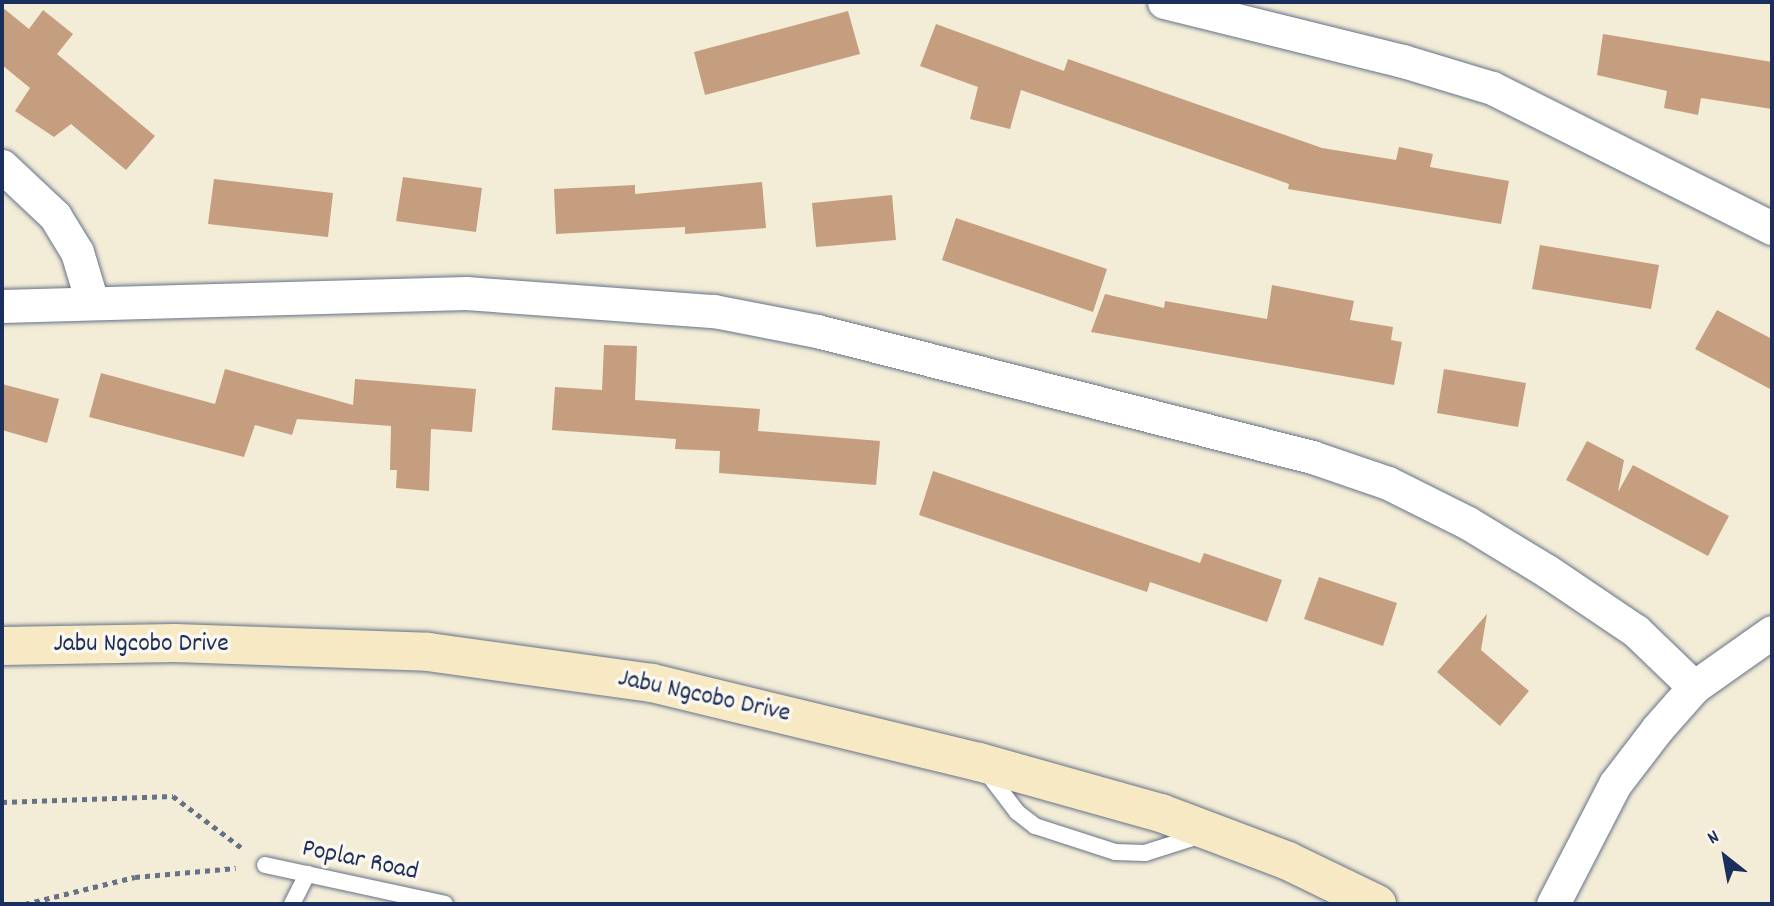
<!DOCTYPE html>
<style>
body{margin:0}
#map{position:relative;width:1774px;height:906px;overflow:hidden;background:#f3edd7;font-family:Dekko,sans-serif}
div>[style]{position:absolute}
[style*='--x']{left:calc(var(--x)*1px);top:calc(var(--y)*1px);width:calc(var(--w)*1px);rotate:calc(var(--a)*1deg)}
.building>*{inset:0;background:#c59e7f}
.path>*{height:4.5px;margin-top:-2.25px;transform-origin:0;background:repeating-linear-gradient(90deg,#677288 0 5px,transparent 0 10px)}
.roads{filter:drop-shadow(0 0 2px #677288) drop-shadow(0 0 2px #677288)}
.lane>*{height:16px;margin:-8px;padding:0 8px;transform-origin:8px;border-radius:8px;background:#fff}
.street>*{height:33px;margin:-16.5px;padding:0 16.5px;transform-origin:16.5px;border-radius:16.5px;background:#fff}
.secondary>*{height:38px;margin:-19px;padding:0 19px;transform-origin:19px;border-radius:19px;background:#f6e9c3}
span{translate:-50% -50%;white-space:nowrap;text-align:center;line-height:1.15;-webkit-text-stroke:7px #fbf7ec;paint-order:stroke}
.street-label{font-size:26px;color:#1b2f5e}
.frame{position:absolute;inset:0;border:4px solid #1b2f5e;pointer-events:none}
.north{position:absolute;left:1690px;top:822px;width:70px;height:70px;-webkit-text-stroke:5px #fbf7ec;paint-order:stroke;rotate:329deg;font-size:19px;font-weight:700;line-height:28px;text-align:center;color:#1b2f5e}
.north::after{content:'';display:block;margin:auto;width:24px;height:32px;background:#1b2f5e;clip-path:polygon(50% 0,100% 100%,50% 72%,0 100%)}
</style>
<div id="map">
<div class="building">
<div style="clip-path:polygon(2px 7px,29px 29px,43px 10px,73px 34px,57px 54px,155px 136px,126px 170px,71px 124px,54px 137px,15px 111px,30px 88px,2px 65px)"></div>
<div style="clip-path:polygon(848px 11px,860px 54px,705px 95px,694px 52px)"></div>
<div style="clip-path:polygon(936px 24px,1064px 71px,1068px 59px,1322px 148px,1396px 160px,1399px 147px,1433px 154px,1430px 167px,1509px 181px,1501px 224px,1288px 189px,1289px 184px,1021px 90px,1010px 129px,970px 119px,978px 87px,920px 66px)"></div>
<div style="clip-path:polygon(1603px 34px,1772px 62px,1772px 109px,1701px 98px,1698px 115px,1664px 108px,1667px 91px,1597px 75px)"></div>
<div style="clip-path:polygon(403px 177px,482px 188px,476px 232px,396px 221px)"></div>
<div style="clip-path:polygon(214px 179px,333px 193px,328px 237px,208px 224px)"></div>
<div style="clip-path:polygon(762px 182px,766px 228px,685px 234px,685px 227px,556px 234px,554px 189px,635px 185px,635px 194px)"></div>
<div style="clip-path:polygon(892px 195px,896px 240px,816px 247px,812px 203px)"></div>
<div style="clip-path:polygon(956px 218px,1107px 269px,1093px 312px,942px 260px)"></div>
<div style="clip-path:polygon(1540px 245px,1659px 265px,1651px 309px,1532px 289px)"></div>
<div style="clip-path:polygon(1272px 285px,1354px 301px,1350px 320px,1393px 327px,1391px 340px,1402px 342px,1394px 385px,1091px 332px,1105px 294px,1164px 308px,1165px 301px,1267px 319px)"></div>
<div style="clip-path:polygon(1717px 310px,1772px 339px,1772px 390px,1695px 349px)"></div>
<div style="clip-path:polygon(604px 345px,637px 346px,635px 400px,760px 409px,758px 431px,880px 441px,876px 485px,719px 473px,720px 451px,675px 449px,676px 439px,552px 430px,555px 387px,602px 390px)"></div>
<div style="clip-path:polygon(225px 369px,353px 405px,355px 379px,476px 389px,472px 432px,431px 429px,429px 491px,396px 488px,397px 470px,390px 470px,391px 426px,297px 419px,292px 435px,255px 425px,244px 457px,89px 417px,101px 373px,215px 404px)"></div>
<div style="clip-path:polygon(1444px 369px,1526px 383px,1518px 427px,1437px 413px)"></div>
<div style="clip-path:polygon(2px 384px,59px 399px,47px 443px,2px 430px)"></div>
<div style="clip-path:polygon(1587px 441px,1624px 460px,1618px 492px,1633px 465px,1729px 516px,1708px 556px,1566px 480px)"></div>
<div style="clip-path:polygon(933px 471px,1200px 563px,1204px 553px,1282px 580px,1267px 622px,1150px 582px,1147px 592px,919px 515px)"></div>
<div style="clip-path:polygon(1319px 577px,1397px 603px,1383px 646px,1304px 619px)"></div>
<div style="clip-path:polygon(1487px 614px,1481px 650px,1529px 691px,1500px 726px,1437px 672px)"></div>
</div>
<div class="path">
<div style="--x:2;--y:802;--w:171;--a:-2"></div>
<div style="--x:173;--y:796;--w:86;--a:37"></div>
<div style="--x:25;--y:904;--w:113;--a:-13.8"></div>
<div style="--x:135;--y:877;--w:101;--a:-5.1"></div>
</div>
<div class="roads">
<div class="lane">
<div style="--x:985;--y:770;--w:53;--a:52.7"></div>
<div style="--x:1017;--y:812;--w:23;--a:38"></div>
<div style="--x:1035;--y:826;--w:84;--a:18"></div>
<div style="--x:1115;--y:852;--w:30;--a:2"></div>
<div style="--x:1145;--y:853;--w:60;--a:-17.5"></div>
<div style="--x:265;--y:865;--w:184;--a:12.2"></div>
<div style="--x:292;--y:904;--w:34;--a:-63"></div>
</div>
<div class="street">
<div style="--x:1164;--y:2;--w:246;--a:13.9"></div>
<div style="--x:1403;--y:61;--w:93;--a:16.9"></div>
<div style="--x:1492;--y:88;--w:313;--a:26.6"></div>
<div style="--x:2;--y:166;--w:73;--a:43.3"></div>
<div style="--x:55;--y:216;--w:42;--a:58.6"></div>
<div style="--x:77;--y:252;--w:52;--a:73.3"></div>
<div style="--x:2;--y:306;--w:464;--a:-1.6"></div>
<div style="--x:466;--y:293;--w:249;--a:4.2"></div>
<div style="--x:714;--y:311;--w:105;--a:11"></div>
<div style="--x:817;--y:331;--w:511;--a:14.28"></div>
<div style="--x:1312;--y:457;--w:80;--a:18.9"></div>
<div style="--x:1388;--y:483;--w:89;--a:26.6"></div>
<div style="--x:1468;--y:523;--w:92;--a:31.3"></div>
<div style="--x:1547;--y:571;--w:107;--a:34"></div>
<div style="--x:1636;--y:631;--w:81;--a:44"></div>
<div style="--x:1553;--y:904;--w:135;--a:-62.7"></div>
<div style="--x:1615;--y:784;--w:69;--a:-52.6"></div>
<div style="--x:1657;--y:729;--w:56;--a:-48.6"></div>
<div style="--x:1694;--y:687;--w:95;--a:-35.2"></div>
</div>
<div class="secondary">
<div style="--x:2;--y:646;--w:173;--a:-1"></div>
<div style="--x:175;--y:643;--w:253;--a:2"></div>
<div style="--x:428;--y:652;--w:226;--a:7.9"></div>
<div style="--x:652;--y:683;--w:336;--a:13.6"></div>
<div style="--x:979;--y:762;--w:189;--a:15.7"></div>
<div style="--x:1161;--y:813;--w:136;--a:20.7"></div>
<div style="--x:1288;--y:861;--w:99;--a:25.8"></div>
</div>
</div>
<div class="street-label">
<span style="left:141px;top:645px">Jabu Ngcobo Drive</span>
<span style="left:704px;top:697px;rotate:12deg">Jabu Ngcobo Drive</span>
<span style="left:360px;top:861px;rotate:12deg">Poplar Road</span>
</div>
<div class="frame"></div>
<div class="north">N</div>
</div>
